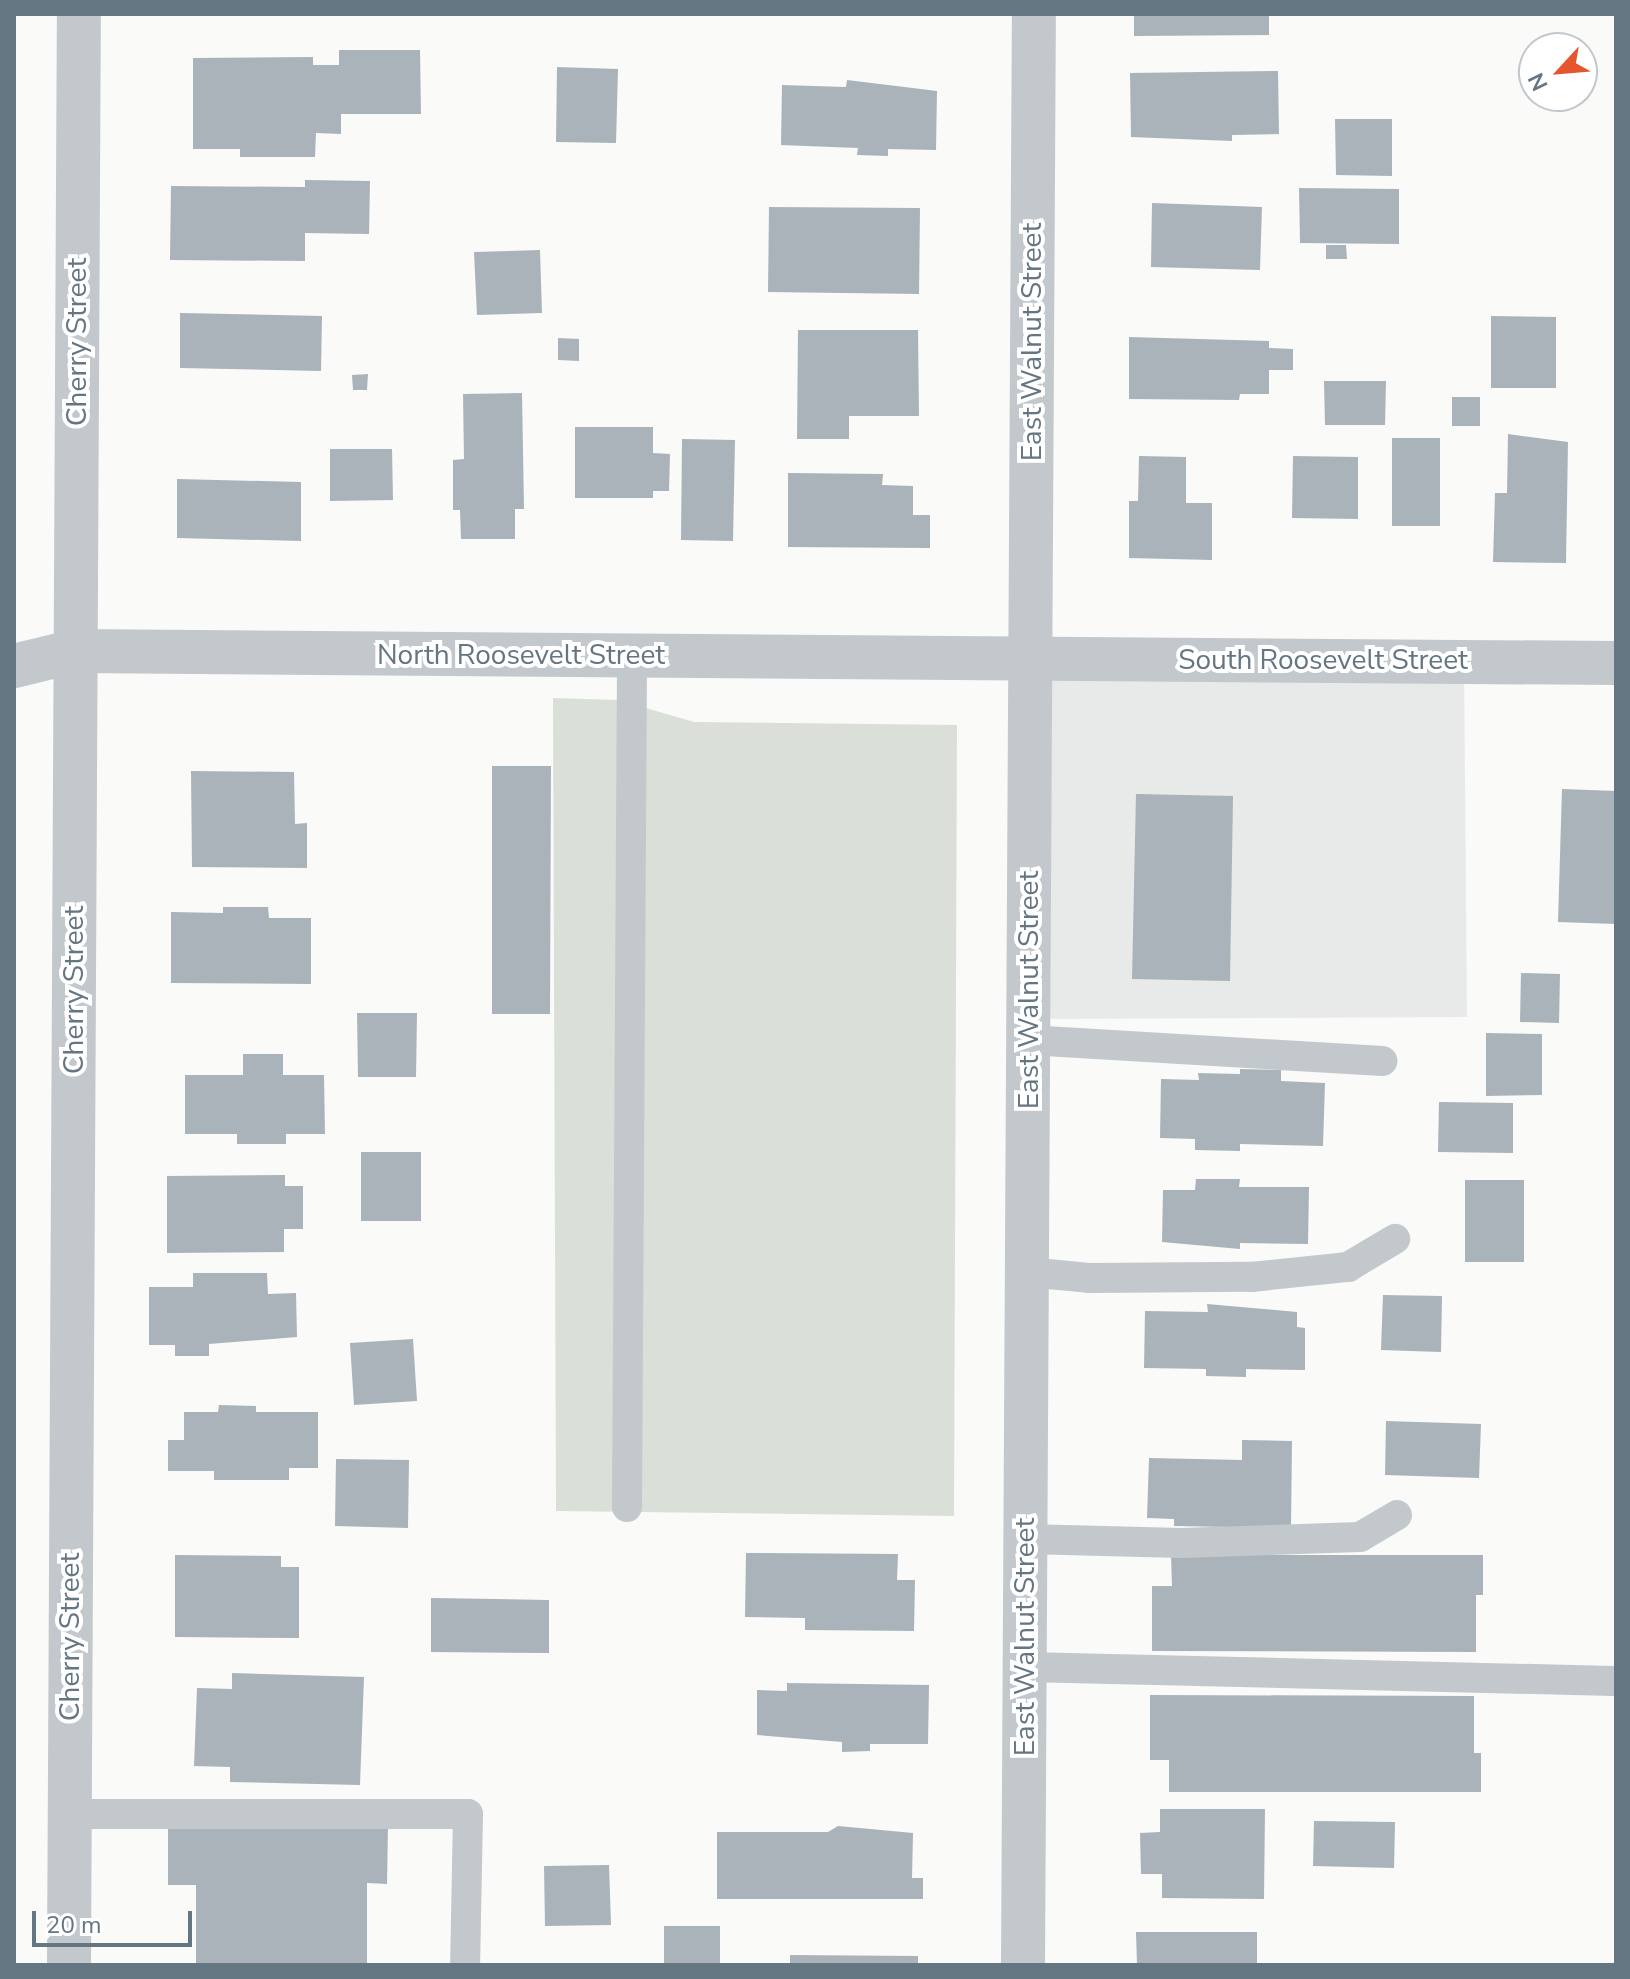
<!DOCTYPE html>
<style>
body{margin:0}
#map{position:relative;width:1630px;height:1979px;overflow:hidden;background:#fafaf8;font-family:"Nunito Sans",sans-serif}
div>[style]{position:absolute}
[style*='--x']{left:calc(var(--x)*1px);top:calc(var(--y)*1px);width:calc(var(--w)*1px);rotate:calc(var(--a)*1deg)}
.built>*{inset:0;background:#e8e9e9}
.green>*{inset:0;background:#dadfd7}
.building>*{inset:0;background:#aab3b9}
.service>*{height:30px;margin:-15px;padding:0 15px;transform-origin:15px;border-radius:15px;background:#c3c8cc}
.minor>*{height:44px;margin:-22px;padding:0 22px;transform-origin:22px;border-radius:22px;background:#c3c8cc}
.tertiary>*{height:44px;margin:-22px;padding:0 22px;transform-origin:22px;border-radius:22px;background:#c3c8cc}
span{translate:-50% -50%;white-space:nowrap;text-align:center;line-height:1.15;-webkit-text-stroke:8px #fff;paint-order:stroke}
.street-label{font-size:28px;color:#657683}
.frame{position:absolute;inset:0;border:16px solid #657683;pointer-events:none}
.north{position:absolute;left:1518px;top:32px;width:80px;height:80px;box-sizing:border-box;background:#fff;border:2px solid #c1c8cd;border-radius:50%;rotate:244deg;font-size:22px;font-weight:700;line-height:32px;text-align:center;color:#657683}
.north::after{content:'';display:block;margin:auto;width:28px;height:36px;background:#e4572e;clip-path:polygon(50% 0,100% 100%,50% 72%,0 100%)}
.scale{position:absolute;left:32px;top:1911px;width:160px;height:36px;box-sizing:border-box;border:4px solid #657683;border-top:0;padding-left:10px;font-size:24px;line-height:28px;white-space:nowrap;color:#657683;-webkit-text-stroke:6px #fff;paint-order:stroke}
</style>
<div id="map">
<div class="built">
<div style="clip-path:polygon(1031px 658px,1464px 661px,1467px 1017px,1029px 1019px)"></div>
</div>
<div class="green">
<div style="clip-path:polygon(553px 698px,618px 700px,694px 722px,957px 725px,954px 1516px,556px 1511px)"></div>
</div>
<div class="building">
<div style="clip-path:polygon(1134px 14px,1269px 14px,1269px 35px,1134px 36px)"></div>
<div style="clip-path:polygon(339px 50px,420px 50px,421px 114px,341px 114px,341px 134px,316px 133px,315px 157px,240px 157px,240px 149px,193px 149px,193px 58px,313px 57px,313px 65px,339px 65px)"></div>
<div style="clip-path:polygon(557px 67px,618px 69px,616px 143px,556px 142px)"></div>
<div style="clip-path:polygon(1278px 71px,1279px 134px,1232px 135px,1232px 141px,1131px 137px,1130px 73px)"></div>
<div style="clip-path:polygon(847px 80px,937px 91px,936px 150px,888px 149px,888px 156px,857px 155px,858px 148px,781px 145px,782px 85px,846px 87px)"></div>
<div style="clip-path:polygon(1335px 119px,1392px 119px,1392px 176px,1336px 175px)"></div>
<div style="clip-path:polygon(305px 180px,370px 181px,369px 234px,305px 233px,305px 261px,170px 260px,171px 186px,305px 187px)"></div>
<div style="clip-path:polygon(1299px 188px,1399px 189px,1399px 244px,1300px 243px)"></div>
<div style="clip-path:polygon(1152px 203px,1262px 207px,1260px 270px,1151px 267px)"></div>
<div style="clip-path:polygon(769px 207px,920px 208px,919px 294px,768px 292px)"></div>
<div style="clip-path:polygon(1326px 245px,1346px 245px,1347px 259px,1326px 259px)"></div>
<div style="clip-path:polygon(540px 250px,542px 313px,477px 315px,474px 252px)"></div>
<div style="clip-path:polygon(180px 313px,322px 316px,321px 371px,180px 368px)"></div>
<div style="clip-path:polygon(1491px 316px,1556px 317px,1556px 388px,1491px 388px)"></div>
<div style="clip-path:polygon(798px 330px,918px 330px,919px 416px,849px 416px,849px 439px,797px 439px)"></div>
<div style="clip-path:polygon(1129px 337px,1269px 341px,1269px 348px,1293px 349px,1293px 370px,1269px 370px,1269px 394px,1240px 394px,1239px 400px,1129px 399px)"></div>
<div style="clip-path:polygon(558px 338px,579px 339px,579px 361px,558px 360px)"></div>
<div style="clip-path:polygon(368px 374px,367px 390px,353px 390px,352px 375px)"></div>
<div style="clip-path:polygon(1324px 381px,1386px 381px,1385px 425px,1325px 425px)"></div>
<div style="clip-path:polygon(522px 393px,524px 509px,515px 509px,515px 539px,461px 539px,460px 510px,453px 510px,453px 460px,464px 459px,463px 394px)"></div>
<div style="clip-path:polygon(1452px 397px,1480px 397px,1480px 426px,1452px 426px)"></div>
<div style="clip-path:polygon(575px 427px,653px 427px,653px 453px,670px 454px,669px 491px,653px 491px,653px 498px,575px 498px)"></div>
<div style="clip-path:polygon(1508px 434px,1568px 442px,1566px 563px,1493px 562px,1495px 493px,1507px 493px)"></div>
<div style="clip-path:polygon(1392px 438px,1440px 438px,1440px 526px,1392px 526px)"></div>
<div style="clip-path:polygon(682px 439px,735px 440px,733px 541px,681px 540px)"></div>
<div style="clip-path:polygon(330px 449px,392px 449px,393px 500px,330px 501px)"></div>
<div style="clip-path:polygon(1139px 456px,1186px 457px,1186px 503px,1212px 503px,1212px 560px,1129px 558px,1129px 501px,1138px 501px)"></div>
<div style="clip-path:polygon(1293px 456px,1358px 457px,1358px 519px,1292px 518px)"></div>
<div style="clip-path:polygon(788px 473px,883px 474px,882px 485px,913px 486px,913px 515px,930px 515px,930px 548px,788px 547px)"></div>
<div style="clip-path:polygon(177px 479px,301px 482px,301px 541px,177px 538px)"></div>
<div style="clip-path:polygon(492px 766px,551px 766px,550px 1014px,492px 1014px)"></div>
<div style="clip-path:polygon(191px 771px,294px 772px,295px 824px,307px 823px,307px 868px,192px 867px)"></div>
<div style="clip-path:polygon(1562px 789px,1616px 791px,1616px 924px,1558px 922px)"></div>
<div style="clip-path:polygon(1136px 794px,1233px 796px,1230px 981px,1132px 979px)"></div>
<div style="clip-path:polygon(223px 907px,268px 907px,269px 918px,311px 918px,311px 984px,171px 983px,171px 912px,223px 913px)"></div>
<div style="clip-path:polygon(1521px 973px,1560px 974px,1559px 1023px,1520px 1022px)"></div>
<div style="clip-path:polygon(357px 1013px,417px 1013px,416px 1077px,358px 1077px)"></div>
<div style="clip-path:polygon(1486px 1033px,1542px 1034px,1542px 1095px,1486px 1096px)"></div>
<div style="clip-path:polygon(243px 1054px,283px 1054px,283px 1075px,324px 1075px,325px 1134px,286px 1134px,286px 1144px,237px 1144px,237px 1134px,185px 1134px,185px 1075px,243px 1075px)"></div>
<div style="clip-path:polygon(1240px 1069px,1281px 1070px,1281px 1081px,1325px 1083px,1323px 1146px,1240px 1144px,1240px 1151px,1195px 1150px,1195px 1139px,1160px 1138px,1161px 1079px,1199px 1080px,1198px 1073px,1240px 1074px)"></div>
<div style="clip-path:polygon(1439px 1102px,1513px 1103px,1513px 1153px,1438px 1152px)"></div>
<div style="clip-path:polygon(361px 1152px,421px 1152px,421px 1221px,361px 1221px)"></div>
<div style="clip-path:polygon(285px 1175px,285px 1186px,303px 1186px,303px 1229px,284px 1229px,284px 1252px,167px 1253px,167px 1176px)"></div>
<div style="clip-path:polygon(1196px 1179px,1240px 1179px,1239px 1187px,1309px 1187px,1308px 1244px,1240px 1243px,1240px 1249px,1162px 1242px,1163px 1190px,1195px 1190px)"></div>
<div style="clip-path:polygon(1465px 1180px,1524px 1180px,1524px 1262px,1465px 1262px)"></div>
<div style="clip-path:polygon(193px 1273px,267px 1273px,268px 1294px,296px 1293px,297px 1337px,209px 1344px,209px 1356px,175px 1356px,175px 1345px,149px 1345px,149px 1287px,193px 1287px)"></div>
<div style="clip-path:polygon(1383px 1295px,1442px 1296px,1441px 1352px,1381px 1350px)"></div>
<div style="clip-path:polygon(1207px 1304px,1297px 1312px,1297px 1327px,1305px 1328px,1305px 1370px,1246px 1369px,1246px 1377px,1206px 1376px,1206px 1369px,1144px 1368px,1145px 1311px,1208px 1312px)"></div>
<div style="clip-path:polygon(413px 1339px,417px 1401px,354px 1405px,350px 1343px)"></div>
<div style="clip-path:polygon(219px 1405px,256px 1406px,256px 1412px,318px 1412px,318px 1468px,289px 1468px,289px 1480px,214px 1480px,214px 1471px,168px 1471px,168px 1440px,184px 1440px,184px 1412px,218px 1412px)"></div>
<div style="clip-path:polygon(1386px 1421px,1481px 1424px,1479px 1478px,1385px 1475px)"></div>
<div style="clip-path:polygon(1242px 1440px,1292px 1441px,1291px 1528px,1174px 1526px,1174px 1519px,1147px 1518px,1149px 1458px,1242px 1460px)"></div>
<div style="clip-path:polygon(336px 1459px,409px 1460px,408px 1528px,335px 1526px)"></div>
<div style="clip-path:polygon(746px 1553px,898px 1554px,897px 1580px,915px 1580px,914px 1631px,805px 1630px,805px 1618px,745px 1617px)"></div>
<div style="clip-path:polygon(175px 1555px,281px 1556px,281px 1567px,299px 1567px,299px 1638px,175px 1637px)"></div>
<div style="clip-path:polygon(1171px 1555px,1483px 1555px,1483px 1595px,1476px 1595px,1476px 1652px,1152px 1651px,1152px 1586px,1172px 1586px)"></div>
<div style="clip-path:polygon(431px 1598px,549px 1600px,549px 1653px,431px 1652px)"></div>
<div style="clip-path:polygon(232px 1673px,364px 1677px,360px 1785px,230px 1782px,230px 1767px,194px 1766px,197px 1688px,232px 1689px)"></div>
<div style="clip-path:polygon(787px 1683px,929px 1685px,928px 1744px,870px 1744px,870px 1751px,842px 1752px,842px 1742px,757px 1735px,757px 1690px,787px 1691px)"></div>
<div style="clip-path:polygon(1150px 1695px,1474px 1696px,1474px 1753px,1481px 1753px,1481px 1792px,1169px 1792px,1169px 1760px,1150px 1760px)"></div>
<div style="clip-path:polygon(1160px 1809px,1265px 1809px,1264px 1899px,1162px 1898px,1162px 1874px,1141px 1874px,1140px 1833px,1160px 1832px)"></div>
<div style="clip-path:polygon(1314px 1821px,1395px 1822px,1394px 1868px,1313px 1866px)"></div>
<div style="clip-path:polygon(168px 1824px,388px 1826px,387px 1884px,367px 1883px,367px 1965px,196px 1965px,196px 1885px,168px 1885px)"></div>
<div style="clip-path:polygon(838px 1826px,913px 1833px,912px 1878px,923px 1878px,923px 1899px,717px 1899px,717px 1832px,828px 1832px)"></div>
<div style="clip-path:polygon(609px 1865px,611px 1925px,545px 1926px,544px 1866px)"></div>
<div style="clip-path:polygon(664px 1926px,720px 1926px,720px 1965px,664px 1965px)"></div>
<div style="clip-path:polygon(1136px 1932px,1257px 1932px,1257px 1965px,1137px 1965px)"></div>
<div style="clip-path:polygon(790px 1955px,918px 1956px,918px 1965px,790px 1965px)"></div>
</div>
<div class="service">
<div style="--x:1028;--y:1040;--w:355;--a:3.4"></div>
<div style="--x:1027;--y:1272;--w:62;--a:5.5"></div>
<div style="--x:1089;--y:1278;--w:162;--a:-0.4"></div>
<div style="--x:1251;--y:1277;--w:98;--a:-5.9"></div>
<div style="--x:1348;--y:1267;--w:55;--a:-30.8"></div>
<div style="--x:627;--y:1507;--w:851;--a:-89.66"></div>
<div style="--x:1026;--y:1539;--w:155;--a:1.5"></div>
<div style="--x:1181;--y:1543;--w:179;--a:-1.9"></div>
<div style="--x:1360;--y:1537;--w:43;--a:-30.7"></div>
<div style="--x:1025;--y:1667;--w:589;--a:1.36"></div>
<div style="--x:69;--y:1814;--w:399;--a:0"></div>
<div style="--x:468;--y:1814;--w:151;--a:91.1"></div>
</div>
<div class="minor">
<div style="--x:14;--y:666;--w:64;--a:-13.6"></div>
<div style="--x:76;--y:651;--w:1540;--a:0.45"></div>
<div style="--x:69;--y:1965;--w:1951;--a:-89.71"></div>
</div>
<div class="tertiary">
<div style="--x:1023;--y:1965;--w:1951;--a:-89.68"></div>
</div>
<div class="street-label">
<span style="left:77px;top:342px;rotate:-90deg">Cherry Street</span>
<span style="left:1032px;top:342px;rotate:-90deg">East Walnut Street</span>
<span style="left:521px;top:655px">North Roosevelt Street</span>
<span style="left:1323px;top:660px">South Roosevelt Street</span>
<span style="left:74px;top:990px;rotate:-90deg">Cherry Street</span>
<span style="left:1029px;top:990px;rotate:-90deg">East Walnut Street</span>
<span style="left:70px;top:1637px;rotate:-90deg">Cherry Street</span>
<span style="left:1025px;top:1637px;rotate:-90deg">East Walnut Street</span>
</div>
<div class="frame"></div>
<div class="north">N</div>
<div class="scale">20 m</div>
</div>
